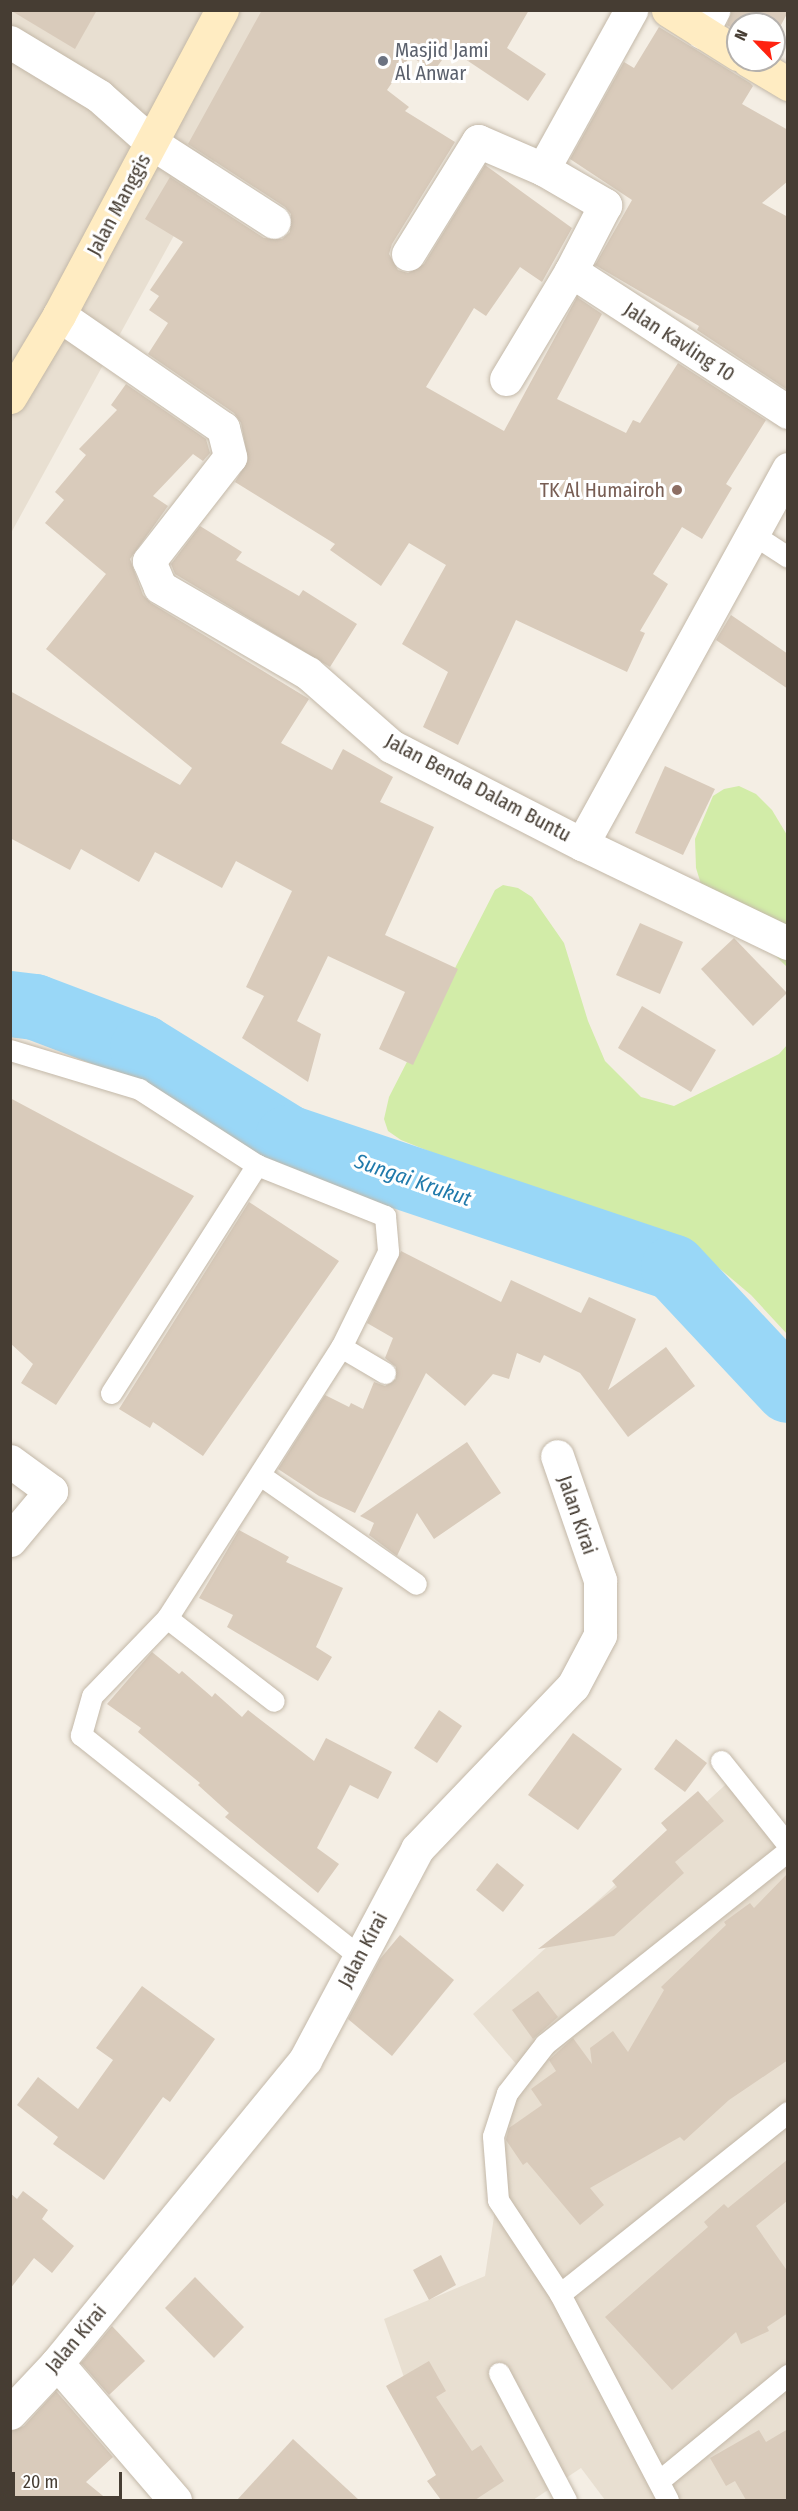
<!DOCTYPE html>
<style>
body{margin:0}
#map{position:relative;width:798px;height:2511px;overflow:hidden;background:#f4eee4;font-family:"Fira Sans Condensed",sans-serif}
div>[style]{position:absolute}
[style*='--x']{left:calc(var(--x)*1px);top:calc(var(--y)*1px);width:calc(var(--w)*1px);rotate:calc(var(--a)*1deg)}
.residential>*{inset:0;background:#e8dfd1}
.green>*{inset:0;background:#d2eca8}
.river>*{height:66px;margin:-33px;padding:0 33px;transform-origin:33px;border-radius:33px;background:#99d7f7}
.building>*{inset:0;background:#d9cbbb}
.roads{filter:drop-shadow(0 0 2px #c3b8a8) drop-shadow(0 0 2px #c3b8a8)}
.lane>*{height:21px;margin:-10.5px;padding:0 10.5px;transform-origin:10.5px;border-radius:10.5px;background:#fff}
.street>*{height:33px;margin:-16.5px;padding:0 16.5px;transform-origin:16.5px;border-radius:16.5px;background:#fff}
.secondary>*{height:33px;margin:-16.5px;padding:0 16.5px;transform-origin:16.5px;border-radius:16.5px;background:#ffecc2}
.dots>*{width:16px;height:16px;translate:-50% -50%;box-sizing:border-box;border:3px solid #fff;border-radius:50%}
span{translate:-50% -50%;white-space:nowrap;text-align:center;line-height:1.15;-webkit-text-stroke:6px #fff;paint-order:stroke}
.worship-label{font-size:20px;color:#5b616d}
.left{translate:0 -50%;text-align:left}
.street-label{font-size:20px;color:#463d33}
.education-label{font-size:20px;color:#785e54}
.right{translate:-100% -50%;text-align:right}
.water-label{font-size:21px;color:#217aab;font-style:italic}
.frame{position:absolute;inset:0;border:12px solid #463d33;pointer-events:none}
.north{position:absolute;left:726px;top:12px;width:60px;height:60px;box-sizing:border-box;background:#fff;border:2px solid #b5b1ad;border-radius:50%;rotate:295deg;font-size:16px;font-weight:700;line-height:24px;text-align:center;color:#463d33}
.north::after{content:'';display:block;margin:auto;width:21px;height:27px;background:#ff220f;clip-path:polygon(50% 0,100% 100%,50% 72%,0 100%)}
.scale{position:absolute;left:12px;top:2472px;width:110px;height:27px;box-sizing:border-box;border:3px solid #463d33;border-top:0;padding-left:8px;font-size:18px;line-height:21px;white-space:nowrap;color:#463d33;-webkit-text-stroke:4px #fff;paint-order:stroke}
</style>
<div id="map">
<div class="residential">
<div style="clip-path:polygon(11px 11px,297px 11px,11px 533px)"></div>
<div style="clip-path:polygon(734px 1777px,787px 1847px,787px 2500px,605px 2500px,581px 2468px,533px 2500px,446px 2500px,384px 2319px,485px 2276px,517px 2065px,473px 2014px)"></div>
</div>
<div class="green">
<div style="clip-path:polygon(739px 786px,756px 794px,772px 810px,787px 835px,787px 967px,701px 884px,696px 868px,695px 839px,713px 796px,724px 789px)"></div>
<div style="clip-path:polygon(503px 885px,518px 888px,532px 897px,564px 943px,588px 1021px,605px 1061px,641px 1097px,674px 1106px,779px 1054px,787px 1045px,787px 1334px,751px 1295px,713px 1263px,645px 1229px,446px 1158px,401px 1140px,388px 1131px,384px 1119px,389px 1097px,495px 890px)"></div>
</div>
<div class="river">
<div style="--x:10;--y:1004;--w:25;--a:7"></div>
<div style="--x:35;--y:1007;--w:116;--a:20.8"></div>
<div style="--x:143;--y:1048;--w:171;--a:31.8"></div>
<div style="--x:288;--y:1138;--w:407;--a:18.6"></div>
<div style="--x:674;--y:1268;--w:167;--a:46.9"></div>
</div>
<div class="building">
<div style="clip-path:polygon(10px 10px,97px 10px,75px 49px)"></div>
<div style="clip-path:polygon(262px 10px,529px 10px,507px 48px,546px 74px,528px 101px,450px 49px,434px 71px,410px 56px,387px 90px,409px 107px,405px 111px,455px 142px,392px 244px,389px 254px,398px 270px,408px 273px,424px 264px,485px 165px,572px 228px,542px 282px,520px 267px,486px 316px,474px 308px,426px 387px,504px 431px,577px 297px,602px 314px,557px 399px,626px 433px,633px 420px,640px 423px,678px 363px,766px 420px,726px 484px,732px 488px,702px 539px,682px 527px,653px 574px,668px 584px,640px 631px,645px 633px,627px 672px,516px 620px,458px 745px,423px 727px,448px 672px,402px 644px,446px 565px,409px 543px,381px 586px,330px 550px,335px 544px,235px 482px,248px 460px,241px 423px,234px 413px,148px 354px,168px 323px,149px 310px,159px 296px,150px 290px,183px 242px,145px 219px,170px 177px,264px 238px,282px 239px,290px 232px,291px 214px,285px 207px,188px 144px)"></div>
<div style="clip-path:polygon(731px 10px,788px 10px,788px 12px,774px 38px,774px 24px,738px 24px,738px 32px,727px 25px)"></div>
<div style="clip-path:polygon(659px 27px,750px 83px,753px 86px,742px 104px,788px 130px,788px 181px,762px 203px,788px 217px,786px 389px,697px 330px,699px 326px,595px 265px,632px 200px,570px 159px,624px 62px,634px 68px)"></div>
<div style="clip-path:polygon(126px 384px,206px 439px,210px 453px,203px 461px,193px 454px,153px 496px,168px 506px,130px 559px,143px 595px,151px 603px,309px 699px,281px 743px,332px 770px,343px 749px,393px 777px,380px 802px,434px 827px,385px 935px,458px 969px,413px 1065px,379px 1049px,405px 992px,328px 956px,297px 1021px,321px 1034px,308px 1082px,242px 1038px,264px 996px,246px 987px,292px 891px,236px 861px,222px 888px,155px 852px,139px 882px,81px 849px,70px 870px,10px 838px,10px 691px,180px 785px,192px 768px,46px 649px,106px 574px,45px 523px,64px 500px,55px 492px,86px 455px,79px 449px,117px 410px,111px 405px)"></div>
<div style="clip-path:polygon(200px 526px,242px 552px,236px 560px,299px 596px,303px 590px,357px 624px,330px 667px,175px 574px,171px 564px)"></div>
<div style="clip-path:polygon(731px 615px,788px 654px,788px 689px,716px 640px)"></div>
<div style="clip-path:polygon(665px 766px,715px 789px,683px 855px,635px 833px)"></div>
<div style="clip-path:polygon(640px 923px,683px 942px,660px 994px,616px 975px)"></div>
<div style="clip-path:polygon(734px 938px,787px 993px,753px 1026px,701px 969px)"></div>
<div style="clip-path:polygon(642px 1006px,716px 1050px,691px 1092px,618px 1048px)"></div>
<div style="clip-path:polygon(10px 1098px,194px 1196px,56px 1405px,21px 1383px,33px 1364px,10px 1343px)"></div>
<div style="clip-path:polygon(249px 1202px,339px 1261px,203px 1456px,153px 1422px,150px 1428px,119px 1409px)"></div>
<div style="clip-path:polygon(401px 1251px,501px 1302px,511px 1280px,581px 1313px,589px 1297px,636px 1319px,608px 1390px,666px 1347px,695px 1386px,628px 1437px,580px 1373px,544px 1355px,540px 1363px,517px 1353px,509px 1379px,493px 1374px,465px 1406px,426px 1373px,355px 1513px,319px 1496px,278px 1469px,325px 1395px,349px 1407px,351px 1403px,363px 1409px,374px 1382px,385px 1386px,396px 1379px,396px 1367px,385px 1358px,393px 1338px,367px 1323px)"></div>
<div style="clip-path:polygon(467px 1442px,501px 1493px,434px 1539px,417px 1513px,397px 1556px,369px 1535px,374px 1523px,360px 1516px)"></div>
<div style="clip-path:polygon(239px 1530px,289px 1557px,286px 1562px,343px 1588px,316px 1647px,332px 1657px,318px 1681px,227px 1627px,233px 1615px,199px 1598px)"></div>
<div style="clip-path:polygon(152px 1652px,179px 1674px,182px 1671px,212px 1697px,215px 1693px,242px 1717px,248px 1710px,314px 1761px,326px 1738px,392px 1772px,378px 1799px,350px 1785px,317px 1848px,339px 1864px,318px 1893px,225px 1817px,229px 1813px,198px 1785px,200px 1783px,138px 1732px,141px 1728px,107px 1704px)"></div>
<div style="clip-path:polygon(439px 1710px,462px 1726px,437px 1763px,414px 1748px)"></div>
<div style="clip-path:polygon(573px 1733px,622px 1769px,578px 1830px,528px 1795px)"></div>
<div style="clip-path:polygon(676px 1739px,707px 1763px,685px 1792px,654px 1769px)"></div>
<div style="clip-path:polygon(698px 1791px,724px 1821px,675px 1862px,684px 1873px,614px 1936px,538px 1949px,617px 1887px,612px 1881px,667px 1830px,661px 1823px)"></div>
<div style="clip-path:polygon(497px 1863px,524px 1885px,503px 1912px,476px 1890px)"></div>
<div style="clip-path:polygon(788px 1873px,788px 2060px,729px 2100px,684px 2141px,680px 2137px,590px 2188px,604px 2205px,580px 2225px,527px 2162px,523px 2165px,506px 2140px,509px 2128px,542px 2105px,531px 2089px,556px 2071px,549px 2060px,573px 2038px,592px 2064px,590px 2048px,613px 2031px,628px 2052px,664px 1990px,661px 1987px,726px 1925px,724px 1922px,750px 1903px,754px 1908px)"></div>
<div style="clip-path:polygon(400px 1935px,454px 1980px,392px 2056px,348px 2019px,380px 1959px)"></div>
<div style="clip-path:polygon(142px 1986px,215px 2039px,170px 2102px,163px 2097px,104px 2180px,53px 2144px,58px 2137px,17px 2105px,38px 2077px,78px 2109px,113px 2060px,96px 2048px)"></div>
<div style="clip-path:polygon(538px 1991px,558px 2017px,533px 2039px,512px 2010px)"></div>
<div style="clip-path:polygon(787px 2160px,787px 2201px,756px 2226px,788px 2272px,788px 2313px,767px 2327px,769px 2331px,741px 2344px,736px 2332px,672px 2390px,605px 2317px,708px 2227px,704px 2222px,724px 2204px,728px 2208px)"></div>
<div style="clip-path:polygon(23px 2191px,48px 2210px,42px 2219px,74px 2246px,52px 2273px,34px 2258px,10px 2289px,10px 2193px,17px 2199px)"></div>
<div style="clip-path:polygon(441px 2255px,456px 2285px,429px 2300px,413px 2270px)"></div>
<div style="clip-path:polygon(195px 2277px,244px 2327px,214px 2358px,165px 2308px)"></div>
<div style="clip-path:polygon(112px 2326px,145px 2361px,109px 2395px,81px 2363px)"></div>
<div style="clip-path:polygon(429px 2361px,446px 2391px,436px 2397px,472px 2451px,481px 2445px,504px 2481px,475px 2500px,441px 2500px,427px 2481px,436px 2475px,386px 2386px)"></div>
<div style="clip-path:polygon(56px 2391px,113px 2457px,86px 2482px,108px 2500px,10px 2500px,10px 2431px,24px 2426px)"></div>
<div style="clip-path:polygon(788px 2429px,788px 2500px,746px 2500px,735px 2481px,726px 2486px,710px 2458px,759px 2430px,766px 2442px)"></div>
<div style="clip-path:polygon(293px 2439px,359px 2500px,237px 2500px)"></div>
</div>
<div class="roads">
<div class="lane">
<div style="--x:751;--y:533;--w:44;--a:33"></div>
<div style="--x:10;--y:1050;--w:135;--a:16.8"></div>
<div style="--x:139;--y:1089;--w:140;--a:32.8"></div>
<div style="--x:341;--y:1347;--w:51;--a:30.6"></div>
<div style="--x:111;--y:1393;--w:271;--a:-57.4"></div>
<div style="--x:257;--y:1165;--w:138;--a:21.7"></div>
<div style="--x:385;--y:1216;--w:36;--a:85"></div>
<div style="--x:388;--y:1252;--w:106;--a:116.3"></div>
<div style="--x:341;--y:1347;--w:322;--a:122.7"></div>
<div style="--x:167;--y:1618;--w:108;--a:133.9"></div>
<div style="--x:92;--y:1696;--w:41;--a:105.8"></div>
<div style="--x:81;--y:1735;--w:357;--a:38.5"></div>
<div style="--x:260;--y:1475;--w:190;--a:34.9"></div>
<div style="--x:167;--y:1618;--w:135;--a:37.8"></div>
<div style="--x:721;--y:1761;--w:107;--a:51.4"></div>
<div style="--x:560;--y:2294;--w:292;--a:-38.6"></div>
<div style="--x:499;--y:2373;--w:144;--a:62.2"></div>
<div style="--x:660;--y:2480;--w:166;--a:-39.4"></div>
<div style="--x:668;--y:2500;--w:233;--a:-117.7"></div>
<div style="--x:560;--y:2294;--w:113;--a:-123.4"></div>
<div style="--x:498;--y:2200;--w:64;--a:-94.5"></div>
<div style="--x:493;--y:2136;--w:45;--a:-72"></div>
<div style="--x:507;--y:2093;--w:62;--a:-52.2"></div>
<div style="--x:545;--y:2044;--w:310;--a:-38.5"></div>
</div>
<div class="street">
<div style="--x:702;--y:32;--w:25;--a:-63"></div>
<div style="--x:10;--y:42;--w:104;--a:31.2"></div>
<div style="--x:99;--y:96;--w:71;--a:41.6"></div>
<div style="--x:152;--y:143;--w:145;--a:32.9"></div>
<div style="--x:543;--y:169;--w:182;--a:-61"></div>
<div style="--x:408;--y:254;--w:133;--a:-58.2"></div>
<div style="--x:478;--y:141;--w:71;--a:23.3"></div>
<div style="--x:543;--y:169;--w:72;--a:30.1"></div>
<div style="--x:605;--y:205;--w:74;--a:117.3"></div>
<div style="--x:571;--y:271;--w:126;--a:121"></div>
<div style="--x:571;--y:271;--w:259;--a:33"></div>
<div style="--x:59;--y:315;--w:199;--a:34.6"></div>
<div style="--x:223;--y:428;--w:30;--a:76"></div>
<div style="--x:230;--y:457;--w:132;--a:127.9"></div>
<div style="--x:149;--y:561;--w:28;--a:67"></div>
<div style="--x:160;--y:587;--w:171;--a:30.2"></div>
<div style="--x:308;--y:673;--w:111;--a:41.3"></div>
<div style="--x:391;--y:746;--w:215;--a:27.2"></div>
<div style="--x:582;--y:844;--w:229;--a:25.7"></div>
<div style="--x:582;--y:844;--w:428;--a:-61.2"></div>
<div style="--x:10;--y:1461;--w:51;--a:36.2"></div>
<div style="--x:51;--y:1491;--w:64;--a:129.9"></div>
<div style="--x:57;--y:2363;--w:181;--a:49.3"></div>
<div style="--x:10;--y:2413;--w:69;--a:-46.8"></div>
<div style="--x:57;--y:2363;--w:392;--a:-50.7"></div>
<div style="--x:305;--y:2060;--w:239;--a:-62"></div>
<div style="--x:417;--y:1849;--w:226;--a:-46.3"></div>
<div style="--x:573;--y:1686;--w:58;--a:-62.1"></div>
<div style="--x:600;--y:1635;--w:55;--a:-90"></div>
<div style="--x:600;--y:1580;--w:131;--a:-109.1"></div>
</div>
<div class="secondary">
<div style="--x:668;--y:10;--w:83;--a:32.2"></div>
<div style="--x:748;--y:60;--w:47;--a:31"></div>
<div style="--x:10;--y:397;--w:96;--a:-59.1"></div>
<div style="--x:59;--y:315;--w:346;--a:-61.9"></div>
</div>
</div>
<div class="dots">
<div style="left:383px;top:61px;background:#6b7280"></div>
<div style="left:677px;top:490px;background:#8d6e63"></div>
</div>
<div class="worship-label">
<span class="left" style="left:395px;top:62px">Masjid Jami<br>Al Anwar</span>
</div>
<div class="street-label">
<span style="left:119px;top:205px;rotate:-62deg">Jalan Manggis</span>
<span style="left:679px;top:342px;rotate:33deg">Jalan Kavling 10</span>
<span style="left:478px;top:788px;rotate:28deg">Jalan Benda Dalam Buntu</span>
<span style="left:577px;top:1515px;rotate:71deg">Jalan Kirai</span>
<span style="left:363px;top:1950px;rotate:-62deg">Jalan Kirai</span>
<span style="left:76px;top:2339px;rotate:-50deg">Jalan Kirai</span>
</div>
<div class="education-label">
<span class="right" style="left:665px;top:490px">TK Al Humairoh</span>
</div>
<div class="water-label">
<span style="left:413px;top:1180px;rotate:19deg">Sungai Krukut</span>
</div>
<div class="frame"></div>
<div class="north">N</div>
<div class="scale">20 m</div>
</div>
